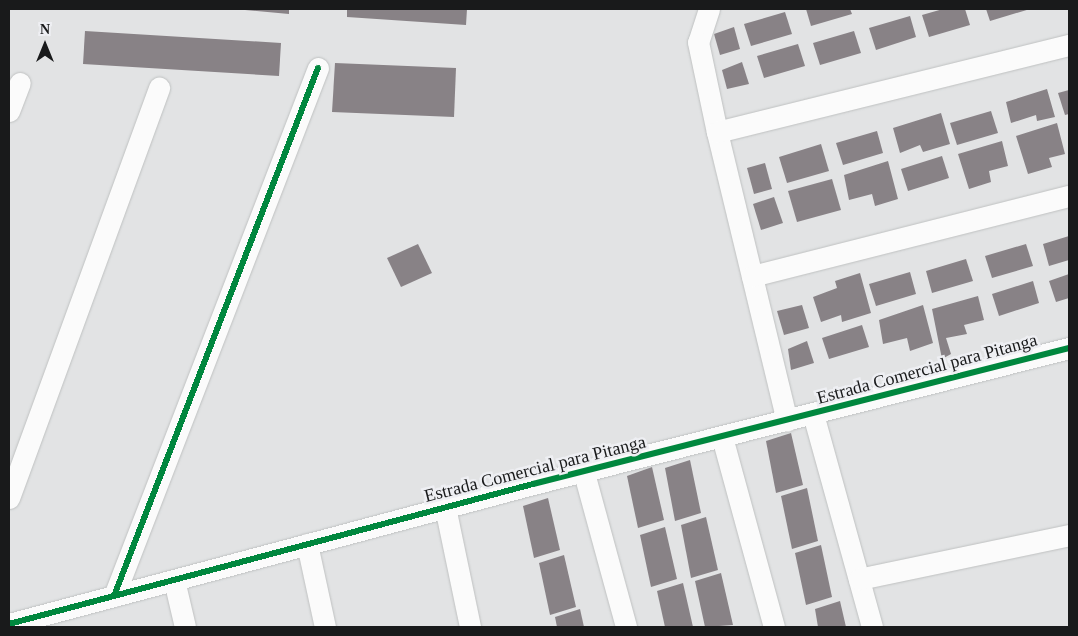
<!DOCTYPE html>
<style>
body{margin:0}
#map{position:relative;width:1078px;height:636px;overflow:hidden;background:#e2e3e4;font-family:Georgia,serif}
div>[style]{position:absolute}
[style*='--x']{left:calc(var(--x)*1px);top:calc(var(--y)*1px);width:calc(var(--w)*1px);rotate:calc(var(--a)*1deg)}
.building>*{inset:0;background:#888286}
.roads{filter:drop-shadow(0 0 1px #bfc1c1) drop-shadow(0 0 1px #bfc1c1)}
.street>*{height:21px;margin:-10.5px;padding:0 10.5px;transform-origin:10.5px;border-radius:10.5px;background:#fbfbfb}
.cycleway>*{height:6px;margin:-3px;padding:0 3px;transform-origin:3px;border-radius:3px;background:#00873e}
span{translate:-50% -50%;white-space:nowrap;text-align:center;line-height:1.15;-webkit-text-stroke:5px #eeeff3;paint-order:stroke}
.street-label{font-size:18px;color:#191a1b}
.frame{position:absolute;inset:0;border:10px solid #191a1b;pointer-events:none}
.north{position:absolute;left:20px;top:20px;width:50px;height:50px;-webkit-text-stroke:4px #eeeff3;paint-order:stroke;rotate:0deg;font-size:14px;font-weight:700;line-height:20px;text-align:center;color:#191a1b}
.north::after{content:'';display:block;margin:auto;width:18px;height:22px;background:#191a1b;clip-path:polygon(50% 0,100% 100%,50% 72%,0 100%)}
</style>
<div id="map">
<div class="building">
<div style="clip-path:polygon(234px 9px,289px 9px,289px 14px)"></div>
<div style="clip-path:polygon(347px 9px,467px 9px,466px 25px,347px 17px)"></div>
<div style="clip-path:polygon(806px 9px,850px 9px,852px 14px,811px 26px)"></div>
<div style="clip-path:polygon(943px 9px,965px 9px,970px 25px,929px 37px,922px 15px)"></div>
<div style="clip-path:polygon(986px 9px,1030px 9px,990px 21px)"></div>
<div style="clip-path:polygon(785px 12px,792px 34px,751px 46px,744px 24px)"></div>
<div style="clip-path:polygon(910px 16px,916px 37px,876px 50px,869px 28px)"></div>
<div style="clip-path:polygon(734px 27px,740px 49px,720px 55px,714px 34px)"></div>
<div style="clip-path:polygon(85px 31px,281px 43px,279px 76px,83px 64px)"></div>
<div style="clip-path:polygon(854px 31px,861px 53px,820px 65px,813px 43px)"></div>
<div style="clip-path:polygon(798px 44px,805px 66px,764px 78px,757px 56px)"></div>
<div style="clip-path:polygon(742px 62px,749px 84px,727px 89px,722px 70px)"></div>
<div style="clip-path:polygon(335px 63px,456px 68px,454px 117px,332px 112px)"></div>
<div style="clip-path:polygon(1047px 89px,1055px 117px,1037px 121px,1036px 115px,1011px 123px,1006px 102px)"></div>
<div style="clip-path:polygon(1069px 90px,1069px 114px,1065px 115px,1058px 93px)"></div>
<div style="clip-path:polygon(991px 111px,998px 133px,957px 145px,950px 123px)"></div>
<div style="clip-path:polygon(941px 113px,950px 144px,923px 152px,920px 145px,900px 153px,893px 128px)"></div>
<div style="clip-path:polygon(1057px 123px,1065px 154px,1049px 158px,1052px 167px,1028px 174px,1016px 136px)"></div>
<div style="clip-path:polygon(877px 131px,883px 153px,843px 165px,836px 143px)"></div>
<div style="clip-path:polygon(1002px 141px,1008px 166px,989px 171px,991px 182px,969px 189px,958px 154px)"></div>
<div style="clip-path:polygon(821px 144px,829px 171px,787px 183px,779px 157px)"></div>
<div style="clip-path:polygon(942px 156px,949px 178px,908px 191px,901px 169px)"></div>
<div style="clip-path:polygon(888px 161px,898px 199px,875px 206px,872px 194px,849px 200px,844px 175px)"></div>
<div style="clip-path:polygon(765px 163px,772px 189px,754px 194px,747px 168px)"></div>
<div style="clip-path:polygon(832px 179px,841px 210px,797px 222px,788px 191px)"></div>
<div style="clip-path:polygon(774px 197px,783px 223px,761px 230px,753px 204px)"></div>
<div style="clip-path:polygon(1069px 236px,1069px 260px,1049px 266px,1043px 244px)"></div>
<div style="clip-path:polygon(418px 244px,432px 273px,401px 287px,387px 258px)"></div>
<div style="clip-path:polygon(1026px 244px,1033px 266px,992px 278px,985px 256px)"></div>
<div style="clip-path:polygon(966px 259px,973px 281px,932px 293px,926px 271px)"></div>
<div style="clip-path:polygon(910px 272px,916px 294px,876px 306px,869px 284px)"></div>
<div style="clip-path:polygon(860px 273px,871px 313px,842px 322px,841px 315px,821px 322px,813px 297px,837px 288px,835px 281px)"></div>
<div style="clip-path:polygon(1069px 274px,1069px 298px,1056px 302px,1049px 281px)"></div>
<div style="clip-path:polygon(1033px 281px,1039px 303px,999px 316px,992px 294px)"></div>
<div style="clip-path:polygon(978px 296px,984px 320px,964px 325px,967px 334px,946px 338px,951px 354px,942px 359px,932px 309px)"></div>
<div style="clip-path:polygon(802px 305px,809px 328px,784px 335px,777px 311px)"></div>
<div style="clip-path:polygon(923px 305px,933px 343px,910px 351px,907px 338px,883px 344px,879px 320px)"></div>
<div style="clip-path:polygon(862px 325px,869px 347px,829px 359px,822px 338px)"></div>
<div style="clip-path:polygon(807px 341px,814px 363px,791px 370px,788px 349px)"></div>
<div style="clip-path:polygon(791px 433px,803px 485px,776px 493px,766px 441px)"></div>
<div style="clip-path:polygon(690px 460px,701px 513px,675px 521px,665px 468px)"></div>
<div style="clip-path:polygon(652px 467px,664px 520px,638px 528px,627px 476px)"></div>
<div style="clip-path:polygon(807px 488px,818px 541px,792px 549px,781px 496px)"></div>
<div style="clip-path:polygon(548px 498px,560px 550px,534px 558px,523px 506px)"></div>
<div style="clip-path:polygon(706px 517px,718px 570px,691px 578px,681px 525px)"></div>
<div style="clip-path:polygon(665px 527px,677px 579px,651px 587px,640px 535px)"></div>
<div style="clip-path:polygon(821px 545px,832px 597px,806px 605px,795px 553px)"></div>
<div style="clip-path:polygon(564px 555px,576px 607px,550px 615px,539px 563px)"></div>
<div style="clip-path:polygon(721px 573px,733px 625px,705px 627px,695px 581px)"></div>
<div style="clip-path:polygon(683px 583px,693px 627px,665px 627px,657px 591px)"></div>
<div style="clip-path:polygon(840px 601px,846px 627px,818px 627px,815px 609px)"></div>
<div style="clip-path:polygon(580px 609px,584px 627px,557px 627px,555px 617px)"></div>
</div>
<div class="roads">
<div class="street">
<div style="--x:709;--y:9;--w:35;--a:108"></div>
<div style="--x:698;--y:42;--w:92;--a:78.1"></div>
<div style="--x:717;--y:132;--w:297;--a:76.4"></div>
<div style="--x:9;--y:111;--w:30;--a:-69"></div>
<div style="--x:717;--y:132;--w:363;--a:-13.9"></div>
<div style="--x:752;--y:276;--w:327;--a:-14.2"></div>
<div style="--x:813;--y:414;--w:221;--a:74.5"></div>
<div style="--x:722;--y:437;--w:197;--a:74.7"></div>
<div style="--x:584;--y:473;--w:160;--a:74.7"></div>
<div style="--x:9;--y:498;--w:437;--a:-69.9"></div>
<div style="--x:445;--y:507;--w:123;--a:78.2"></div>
<div style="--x:307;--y:544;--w:85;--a:77.8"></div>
<div style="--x:859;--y:579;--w:215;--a:-11.8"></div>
<div style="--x:174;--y:580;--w:48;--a:76.8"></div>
<div style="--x:114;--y:596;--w:566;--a:-68.88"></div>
<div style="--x:9;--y:624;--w:542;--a:-14.96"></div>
<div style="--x:533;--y:484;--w:553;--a:-14.24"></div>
</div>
</div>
<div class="cycleway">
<div style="--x:114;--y:596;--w:566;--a:-68.88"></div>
<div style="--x:9;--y:624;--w:542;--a:-14.96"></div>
<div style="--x:533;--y:484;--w:553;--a:-14.24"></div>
</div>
<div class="street-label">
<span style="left:927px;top:369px;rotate:-15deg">Estrada Comercial para Pitanga</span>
<span style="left:535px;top:469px;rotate:-14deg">Estrada Comercial para Pitanga</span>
</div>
<div class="frame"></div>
<div class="north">N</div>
</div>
